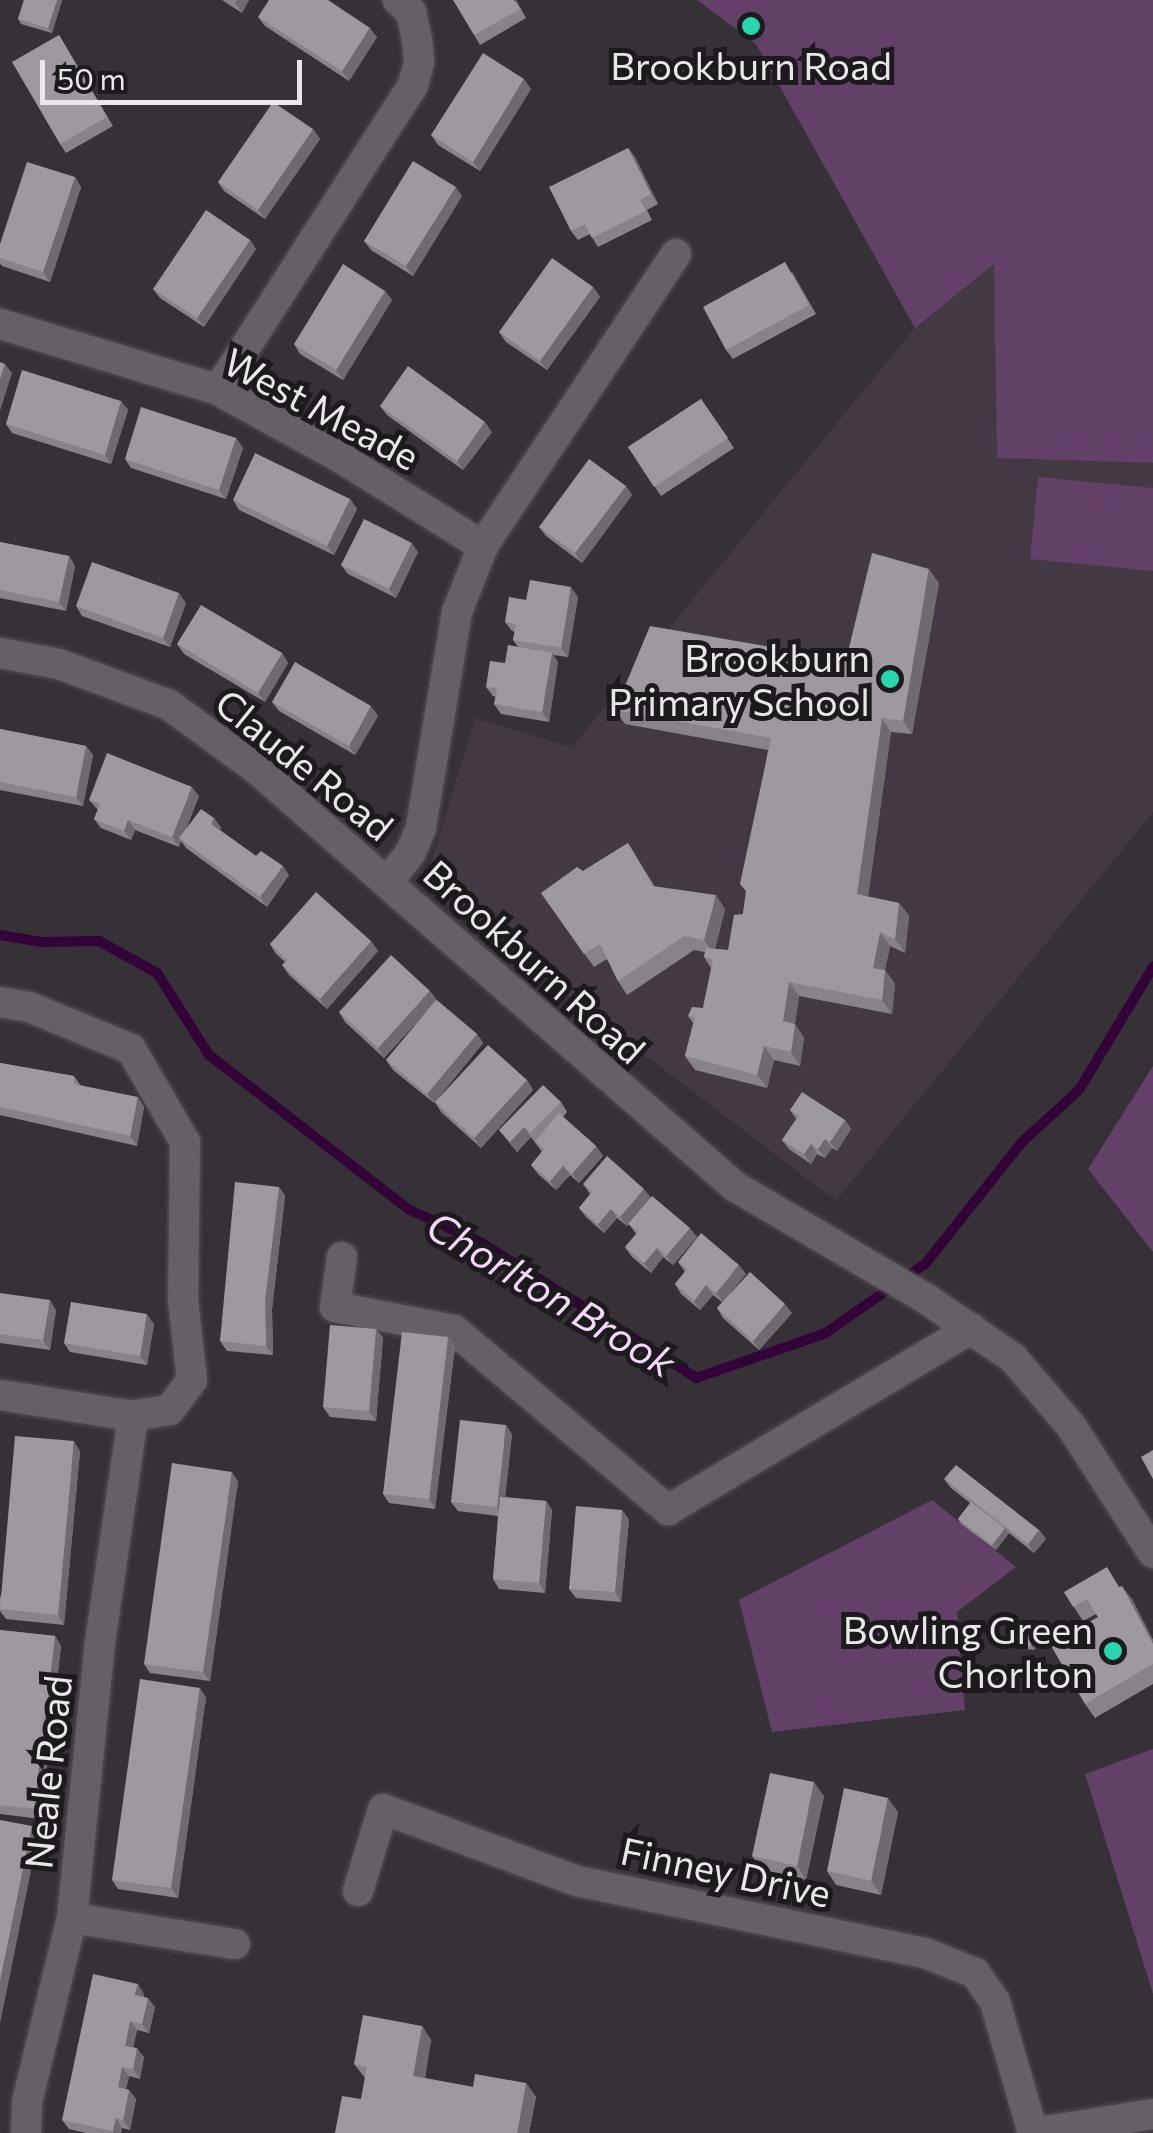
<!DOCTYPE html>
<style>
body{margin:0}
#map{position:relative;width:1153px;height:2133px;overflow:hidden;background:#363137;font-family:Commissioner,sans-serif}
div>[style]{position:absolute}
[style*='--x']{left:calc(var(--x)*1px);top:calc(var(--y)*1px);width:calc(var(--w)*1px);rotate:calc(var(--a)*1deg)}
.built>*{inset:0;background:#423943}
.green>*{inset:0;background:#634068}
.stream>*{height:10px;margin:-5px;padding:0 5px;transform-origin:5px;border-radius:5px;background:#320239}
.roads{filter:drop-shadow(0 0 2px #534f53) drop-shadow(0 0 2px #534f53)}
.minor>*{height:30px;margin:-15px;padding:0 15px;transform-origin:15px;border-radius:15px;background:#656065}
.wall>*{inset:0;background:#888389}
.shaded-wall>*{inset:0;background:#6f6a6f}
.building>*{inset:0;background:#9e989f}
.dots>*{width:28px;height:28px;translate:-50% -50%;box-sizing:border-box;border:5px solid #1c1a1d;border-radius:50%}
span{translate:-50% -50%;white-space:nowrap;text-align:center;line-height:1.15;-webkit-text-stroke:10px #1c1a1d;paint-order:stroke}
.poi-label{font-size:38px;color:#eae7ea}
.right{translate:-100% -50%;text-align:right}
.street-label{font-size:38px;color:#eae7ea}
.water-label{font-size:40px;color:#f5d8f9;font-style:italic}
.scale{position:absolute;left:40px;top:60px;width:262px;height:45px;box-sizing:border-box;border:5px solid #eae7ea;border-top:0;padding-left:12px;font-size:30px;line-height:35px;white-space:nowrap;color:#eae7ea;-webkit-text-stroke:8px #1c1a1d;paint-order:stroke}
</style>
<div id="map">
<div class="built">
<div style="clip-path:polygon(1126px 157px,1153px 163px,1153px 812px,836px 1201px,424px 886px,475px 718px,572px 747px,915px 328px)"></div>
</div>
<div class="green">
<div style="clip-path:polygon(697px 0,1153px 0,1153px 463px,997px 458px,994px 264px,915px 328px,756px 44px)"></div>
<div style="clip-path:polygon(1038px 477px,1153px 488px,1153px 571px,1030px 559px)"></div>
<div style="clip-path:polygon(1153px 1066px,1153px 1252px,1088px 1169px)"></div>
<div style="clip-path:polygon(932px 1500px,1016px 1567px,957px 1612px,965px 1710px,772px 1732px,739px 1600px)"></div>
<div style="clip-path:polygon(1153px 1749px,1153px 1994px,1085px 1774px)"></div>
</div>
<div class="stream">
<div style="--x:0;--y:935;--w:43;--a:9.5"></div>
<div style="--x:42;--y:942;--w:57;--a:-1"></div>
<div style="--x:99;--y:941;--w:66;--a:28.9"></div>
<div style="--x:157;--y:973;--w:97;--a:57.6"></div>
<div style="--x:209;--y:1055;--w:252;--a:37.7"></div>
<div style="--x:408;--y:1209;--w:81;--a:24.7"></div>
<div style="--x:482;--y:1243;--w:253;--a:32.2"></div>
<div style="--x:696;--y:1378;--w:135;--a:-19"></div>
<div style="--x:824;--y:1334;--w:124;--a:-34.8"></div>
<div style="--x:926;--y:1263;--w:154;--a:-51.6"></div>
<div style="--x:1022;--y:1142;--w:77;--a:-42.4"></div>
<div style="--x:1079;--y:1090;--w:144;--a:-59"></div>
</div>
<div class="roads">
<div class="minor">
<div style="--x:676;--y:254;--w:350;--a:123.5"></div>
<div style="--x:483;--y:546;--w:71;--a:111.5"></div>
<div style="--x:457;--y:612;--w:219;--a:99.5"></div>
<div style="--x:421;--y:828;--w:26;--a:113"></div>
<div style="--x:411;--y:852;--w:39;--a:128"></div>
<div style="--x:387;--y:883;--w:461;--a:41.1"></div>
<div style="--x:734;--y:1186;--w:221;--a:30.4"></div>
<div style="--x:925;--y:1298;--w:107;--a:34.3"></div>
<div style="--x:1013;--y:1358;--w:89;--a:49.5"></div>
<div style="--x:1071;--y:1426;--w:151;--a:57.2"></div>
<div style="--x:0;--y:324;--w:228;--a:16.8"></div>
<div style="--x:218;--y:390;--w:141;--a:28.9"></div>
<div style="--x:341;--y:458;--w:167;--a:31.8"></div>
<div style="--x:218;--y:390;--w:362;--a:-57.4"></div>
<div style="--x:413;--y:85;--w:24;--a:-75"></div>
<div style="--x:419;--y:62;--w:22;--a:-95"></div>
<div style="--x:417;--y:40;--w:29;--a:-102"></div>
<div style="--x:411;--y:12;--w:18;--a:-137"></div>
<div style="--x:0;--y:653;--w:60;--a:10.6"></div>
<div style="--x:59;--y:664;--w:117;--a:20.4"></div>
<div style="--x:169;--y:705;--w:110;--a:36.1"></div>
<div style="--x:258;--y:770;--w:171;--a:41.2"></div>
<div style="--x:0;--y:1002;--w:29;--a:10"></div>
<div style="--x:29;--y:1007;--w:110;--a:22.4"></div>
<div style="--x:131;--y:1049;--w:108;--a:59.9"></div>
<div style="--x:185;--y:1142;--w:158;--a:90.7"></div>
<div style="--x:183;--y:1300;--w:81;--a:83.6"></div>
<div style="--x:192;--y:1380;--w:38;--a:127"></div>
<div style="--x:169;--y:1410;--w:36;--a:171"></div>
<div style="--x:133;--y:1416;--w:135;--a:-171"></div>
<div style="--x:342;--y:1257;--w:50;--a:98"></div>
<div style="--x:335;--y:1307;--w:121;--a:10.9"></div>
<div style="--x:454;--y:1330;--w:280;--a:40.1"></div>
<div style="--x:668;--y:1510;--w:354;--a:-30.9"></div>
<div style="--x:358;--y:1891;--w:86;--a:-73"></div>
<div style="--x:383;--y:1809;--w:207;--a:20.4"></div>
<div style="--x:577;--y:1881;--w:355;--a:11.7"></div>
<div style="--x:925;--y:1953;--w:54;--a:21.8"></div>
<div style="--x:975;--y:1973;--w:35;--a:55"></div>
<div style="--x:995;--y:2002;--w:136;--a:73.8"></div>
<div style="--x:72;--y:1918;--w:165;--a:9.1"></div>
<div style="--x:26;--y:2133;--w:31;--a:-88"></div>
<div style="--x:27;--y:2102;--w:189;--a:-76.3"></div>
<div style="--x:72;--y:1918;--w:276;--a:-84.2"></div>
<div style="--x:100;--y:1643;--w:229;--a:-81.7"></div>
<div style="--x:1034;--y:2133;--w:121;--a:-9.1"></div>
</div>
</div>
<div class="wall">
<div style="clip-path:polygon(24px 0,62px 0,52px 33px,21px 24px,18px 19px)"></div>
<div style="clip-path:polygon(222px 0,249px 0,242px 13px)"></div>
<div style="clip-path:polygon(516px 0,526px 18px,480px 45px,474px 35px)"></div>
<div style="clip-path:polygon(258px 17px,377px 37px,349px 81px,265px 26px)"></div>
<div style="clip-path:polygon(59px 35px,113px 126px,66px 153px,60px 144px)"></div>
<div style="clip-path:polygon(531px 89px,480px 171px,438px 145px,431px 135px)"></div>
<div style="clip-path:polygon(313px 129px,320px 139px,265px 219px,224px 191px,218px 182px)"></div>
<div style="clip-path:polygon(628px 148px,635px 157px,658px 204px,647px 210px,652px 220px,598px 247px,590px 234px,578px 240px,571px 231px)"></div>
<div style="clip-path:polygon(75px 177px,81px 187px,50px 282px,2px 266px,0 263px,0 244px)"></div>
<div style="clip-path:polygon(462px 196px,413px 276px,371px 250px,364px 241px)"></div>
<div style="clip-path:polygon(250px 240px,256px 249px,204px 327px,160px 298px,153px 289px)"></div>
<div style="clip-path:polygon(792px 272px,816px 314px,733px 359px,726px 350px)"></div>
<div style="clip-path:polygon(593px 287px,600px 297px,547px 370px,506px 342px,499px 332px)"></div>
<div style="clip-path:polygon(385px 291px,392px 300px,343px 380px,300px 354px,294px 344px)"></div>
<div style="clip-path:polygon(701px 399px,734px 448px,661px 496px,628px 447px)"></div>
<div style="clip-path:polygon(121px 401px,128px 410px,111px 464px,12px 433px,6px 424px)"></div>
<div style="clip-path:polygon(380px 406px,492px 432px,463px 470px,387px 415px)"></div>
<div style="clip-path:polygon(236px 438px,243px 448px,226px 499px,131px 468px,125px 459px)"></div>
<div style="clip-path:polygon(626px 486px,632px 495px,582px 563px,546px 536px,539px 527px)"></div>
<div style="clip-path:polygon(350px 499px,357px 509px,334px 555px,239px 510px,233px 500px)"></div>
<div style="clip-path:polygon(0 542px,69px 556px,75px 566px,66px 611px,0 598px)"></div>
<div style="clip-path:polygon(418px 552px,396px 598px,348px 574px,341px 565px)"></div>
<div style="clip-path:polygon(939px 583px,912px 734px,891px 732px,868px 897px,899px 903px,909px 916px,905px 953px,890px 946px,885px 970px,895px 984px,892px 1014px,799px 996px,795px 1024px,804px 1038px,800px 1066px,774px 1060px,767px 1088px,695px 1070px,685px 1056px,693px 1023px,688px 1016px,703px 1008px,711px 968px,704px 957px,705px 952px,694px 950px,627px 995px,618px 981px,607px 959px,594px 967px,541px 893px,583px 871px,628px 843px,655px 887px,725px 909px,715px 949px,728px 950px,743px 914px,768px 750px,625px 724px,615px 710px,846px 660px)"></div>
<div style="clip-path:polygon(578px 597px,568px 657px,553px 655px,558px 662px,549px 722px,501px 714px,494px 704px,496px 697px,493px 696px,486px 687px,518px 647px,513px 640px,515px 632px,512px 631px,505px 622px,526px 600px)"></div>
<div style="clip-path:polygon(186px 603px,170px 647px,82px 616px,76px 606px)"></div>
<div style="clip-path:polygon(177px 644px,282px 653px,288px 663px,265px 702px,184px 654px)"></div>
<div style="clip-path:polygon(272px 702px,378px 716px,355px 755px,279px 711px)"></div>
<div style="clip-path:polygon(0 729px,86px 746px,93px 755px,83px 806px,0 790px)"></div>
<div style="clip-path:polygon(199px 796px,186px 829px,214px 818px,221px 828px,220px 830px,256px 856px,289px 875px,267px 907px,186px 848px,181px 841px,179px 847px,135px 830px,131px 840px,101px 828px,94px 819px,98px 810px,89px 800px)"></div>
<div style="clip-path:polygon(371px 941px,378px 951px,327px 1009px,289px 975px,282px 965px,285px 962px,276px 954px,270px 944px)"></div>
<div style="clip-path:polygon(437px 1000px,477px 1034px,483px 1043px,435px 1102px,527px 1080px,533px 1090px,481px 1148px,441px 1112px,435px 1102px,434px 1103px,393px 1070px,386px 1060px,428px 1010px,384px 1058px,345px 1022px,339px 1012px)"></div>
<div style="clip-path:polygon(0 1063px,74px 1076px,81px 1086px,144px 1107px,137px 1146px,0 1115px)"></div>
<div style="clip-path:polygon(561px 1102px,567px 1112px,563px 1117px,596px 1146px,603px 1156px,579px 1183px,570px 1175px,556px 1190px,538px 1174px,531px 1165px,542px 1152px,531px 1137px,517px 1152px,499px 1130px)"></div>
<div style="clip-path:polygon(790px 1110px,845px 1120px,851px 1129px,837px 1151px,832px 1148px,825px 1158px,817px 1154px,811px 1164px,789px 1149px,782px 1140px,796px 1119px)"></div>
<div style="clip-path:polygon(583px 1184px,650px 1198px,697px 1237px,673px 1265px,663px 1257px,651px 1273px,632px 1257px,625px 1247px,636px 1234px,629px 1224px,627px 1226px,617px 1218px,604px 1233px,586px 1217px,579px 1208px,590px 1194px)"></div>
<div style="clip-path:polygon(279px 1187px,285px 1196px,272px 1309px,273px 1355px,227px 1351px,220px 1341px)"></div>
<div style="clip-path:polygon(678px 1262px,746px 1274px,729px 1294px,792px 1313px,759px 1350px,723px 1318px,717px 1308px,722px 1302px,713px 1295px,700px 1310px,681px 1294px,675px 1284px,685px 1272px)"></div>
<div style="clip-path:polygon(0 1293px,56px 1310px,50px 1350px,0 1343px)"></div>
<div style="clip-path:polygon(154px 1324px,147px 1365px,70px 1352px,64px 1343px)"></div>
<div style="clip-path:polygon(376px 1329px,383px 1338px,376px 1421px,330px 1417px,323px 1407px)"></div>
<div style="clip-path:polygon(448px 1337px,455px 1346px,435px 1509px,389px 1503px,383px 1494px)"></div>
<div style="clip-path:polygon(512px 1434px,505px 1497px,546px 1501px,552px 1510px,545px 1593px,499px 1589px,493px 1579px,498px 1516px,458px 1511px,451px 1502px)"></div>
<div style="clip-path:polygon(80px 1451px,64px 1625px,6px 1619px,0 1611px,0 1597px)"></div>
<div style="clip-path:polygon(944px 1479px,1039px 1530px,1046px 1539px,1034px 1553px,1009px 1533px,996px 1550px,961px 1524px,958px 1519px,970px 1503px,951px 1488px)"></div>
<div style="clip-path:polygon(238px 1481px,210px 1681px,150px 1673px,144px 1664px)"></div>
<div style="clip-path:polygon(622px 1510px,629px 1520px,621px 1602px,576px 1598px,569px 1589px)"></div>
<div style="clip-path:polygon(1120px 1587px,1132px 1599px,1153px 1640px,1153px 1684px,1095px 1718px,1085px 1704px,1098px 1617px,1096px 1614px,1083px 1621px,1064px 1592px)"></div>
<div style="clip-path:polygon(1033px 1626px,1037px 1631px,1035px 1650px,1016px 1648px,1013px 1644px)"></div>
<div style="clip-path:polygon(0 1630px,55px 1636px,61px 1646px,41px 1819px,0 1814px)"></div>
<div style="clip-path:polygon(206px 1697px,178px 1898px,118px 1889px,112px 1880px)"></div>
<div style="clip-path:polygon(824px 1796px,806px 1880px,762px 1870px,752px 1856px)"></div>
<div style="clip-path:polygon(898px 1812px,881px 1895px,836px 1885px,827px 1871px)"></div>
<div style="clip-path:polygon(144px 1994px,144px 1997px,155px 2007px,149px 2033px,137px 2030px,133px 2047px,144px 2057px,140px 2079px,129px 2076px,126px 2089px,129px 2090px,136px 2099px,130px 2130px,122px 2128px,121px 2133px,86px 2133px,69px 2129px,62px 2120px)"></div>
<div style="clip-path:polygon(422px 2026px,431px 2040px,425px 2078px,473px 2087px,526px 2083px,536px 2097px,529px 2133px,335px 2133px,361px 2099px,365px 2078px,354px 2064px)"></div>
</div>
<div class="shaded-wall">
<div style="clip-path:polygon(57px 0,62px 0,52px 33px,48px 28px)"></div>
<div style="clip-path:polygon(237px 0,249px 0,242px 13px,235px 3px)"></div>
<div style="clip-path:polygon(370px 28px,377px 37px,349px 81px,342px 71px)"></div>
<div style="clip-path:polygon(524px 79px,531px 89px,480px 171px,473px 162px)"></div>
<div style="clip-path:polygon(313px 129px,320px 139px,265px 219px,258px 210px)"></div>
<div style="clip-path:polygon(628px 148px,635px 157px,658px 204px,651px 194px)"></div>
<div style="clip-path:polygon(75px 177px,81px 187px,50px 282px,43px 272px)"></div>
<div style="clip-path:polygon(456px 187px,462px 196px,413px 276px,406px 266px)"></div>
<div style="clip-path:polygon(250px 240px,256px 249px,204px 327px,197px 318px)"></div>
<div style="clip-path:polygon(593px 287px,600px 297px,547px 370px,540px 361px)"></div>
<div style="clip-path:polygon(385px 291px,392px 300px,343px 380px,336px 370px)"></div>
<div style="clip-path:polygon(5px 364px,12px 373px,0 411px,0 380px)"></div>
<div style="clip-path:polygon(121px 401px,128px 410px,111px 464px,105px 455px)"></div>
<div style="clip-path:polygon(485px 422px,492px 432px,463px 470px,457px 461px)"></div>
<div style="clip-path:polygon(236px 438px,243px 448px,226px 499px,219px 490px)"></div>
<div style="clip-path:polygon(626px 486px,632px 495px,582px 563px,575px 553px)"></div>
<div style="clip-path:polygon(350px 499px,357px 509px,334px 555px,327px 546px)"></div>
<div style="clip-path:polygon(412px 543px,418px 552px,396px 598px,389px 589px)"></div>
<div style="clip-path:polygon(69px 556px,75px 566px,66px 611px,59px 602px)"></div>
<div style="clip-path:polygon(929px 569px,939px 583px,912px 734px,903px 721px)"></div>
<div style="clip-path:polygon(571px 587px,578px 597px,568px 657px,561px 648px)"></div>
<div style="clip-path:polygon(179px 593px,186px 603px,170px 647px,163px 638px)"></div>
<div style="clip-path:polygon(282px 653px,288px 663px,265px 702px,258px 693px)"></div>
<div style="clip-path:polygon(552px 653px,558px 662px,549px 722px,542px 712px)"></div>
<div style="clip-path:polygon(371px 706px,378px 716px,355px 755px,349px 746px)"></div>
<div style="clip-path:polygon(882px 718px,891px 732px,866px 908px,857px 894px)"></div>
<div style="clip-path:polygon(86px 746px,93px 755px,83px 806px,76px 797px)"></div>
<div style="clip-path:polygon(192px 787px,199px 796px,182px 840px,179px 838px,181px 841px,179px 847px,172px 837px)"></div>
<div style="clip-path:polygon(214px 818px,221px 828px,218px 833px,211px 824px)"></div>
<div style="clip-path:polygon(128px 820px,135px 830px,131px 840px,124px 831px)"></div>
<div style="clip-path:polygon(283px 866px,289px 875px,267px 907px,260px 897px)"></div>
<div style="clip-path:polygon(716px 895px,725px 909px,714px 954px,704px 940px)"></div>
<div style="clip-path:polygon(899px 903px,909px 916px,905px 953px,895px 939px)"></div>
<div style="clip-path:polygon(880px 932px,890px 946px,882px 982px,873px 968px)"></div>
<div style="clip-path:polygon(371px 941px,378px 951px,327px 1009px,320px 999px)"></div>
<div style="clip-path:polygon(885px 970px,895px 984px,892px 1014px,882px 1000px)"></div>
<div style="clip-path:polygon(789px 982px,799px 996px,793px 1035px,783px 1021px)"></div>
<div style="clip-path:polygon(430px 991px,437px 1000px,384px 1058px,378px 1048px)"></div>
<div style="clip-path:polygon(795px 1024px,804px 1038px,800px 1066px,791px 1052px)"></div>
<div style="clip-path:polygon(477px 1034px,483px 1043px,434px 1103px,427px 1094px)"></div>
<div style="clip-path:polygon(764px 1046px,774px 1060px,767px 1088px,757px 1075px)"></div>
<div style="clip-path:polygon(527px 1080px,533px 1090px,481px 1148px,474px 1138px)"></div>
<div style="clip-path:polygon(138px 1097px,144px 1107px,137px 1146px,130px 1136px)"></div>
<div style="clip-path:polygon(845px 1120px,851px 1129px,837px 1151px,830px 1142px)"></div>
<div style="clip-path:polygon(524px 1127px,531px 1137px,517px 1152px,510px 1142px)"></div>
<div style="clip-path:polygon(825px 1139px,832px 1148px,825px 1158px,818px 1149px)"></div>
<div style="clip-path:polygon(811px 1144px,817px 1154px,811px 1164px,804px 1154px)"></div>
<div style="clip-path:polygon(596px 1146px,603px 1156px,579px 1183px,572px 1174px)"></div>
<div style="clip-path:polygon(563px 1166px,570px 1175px,556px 1190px,550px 1181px)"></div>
<div style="clip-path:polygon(279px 1187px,285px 1196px,272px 1309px,273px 1355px,266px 1346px,265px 1300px)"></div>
<div style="clip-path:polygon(644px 1189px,651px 1198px,627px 1226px,620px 1217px)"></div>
<div style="clip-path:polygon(611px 1209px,617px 1218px,604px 1233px,598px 1224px)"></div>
<div style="clip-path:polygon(690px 1228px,697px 1237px,673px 1265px,666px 1256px)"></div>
<div style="clip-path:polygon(657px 1248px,663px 1257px,651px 1273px,644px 1263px)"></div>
<div style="clip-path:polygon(739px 1265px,746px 1274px,723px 1302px,716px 1293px)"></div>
<div style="clip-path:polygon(706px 1285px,713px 1295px,700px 1310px,694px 1301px)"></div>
<div style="clip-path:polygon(50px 1300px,56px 1310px,50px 1350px,43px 1340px)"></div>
<div style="clip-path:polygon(785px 1304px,792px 1313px,759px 1350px,753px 1341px)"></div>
<div style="clip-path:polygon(147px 1314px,154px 1324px,147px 1365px,140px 1356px)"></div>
<div style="clip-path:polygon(376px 1329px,383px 1338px,376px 1421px,369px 1411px)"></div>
<div style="clip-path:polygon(448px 1337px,455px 1346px,435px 1509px,429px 1499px)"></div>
<div style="clip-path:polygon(506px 1425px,512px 1434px,503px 1517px,497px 1507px)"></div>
<div style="clip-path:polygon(74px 1441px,80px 1451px,64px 1625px,58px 1615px)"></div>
<div style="clip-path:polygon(232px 1472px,238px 1481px,210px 1681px,203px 1672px)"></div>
<div style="clip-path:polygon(546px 1501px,552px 1510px,545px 1593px,539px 1583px)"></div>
<div style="clip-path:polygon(622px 1510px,629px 1520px,621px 1602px,615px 1592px)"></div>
<div style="clip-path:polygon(1005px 1528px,1009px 1533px,996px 1550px,992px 1545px)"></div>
<div style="clip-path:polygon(1039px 1530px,1046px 1539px,1034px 1553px,1028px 1544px)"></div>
<div style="clip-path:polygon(1122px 1586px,1132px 1599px,1153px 1640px,1153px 1644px)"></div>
<div style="clip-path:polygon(1033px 1626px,1037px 1631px,1035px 1650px,1031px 1646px)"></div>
<div style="clip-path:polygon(55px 1636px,61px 1646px,41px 1819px,34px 1809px)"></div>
<div style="clip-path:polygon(200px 1688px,206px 1697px,178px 1898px,171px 1888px)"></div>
<div style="clip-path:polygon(814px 1782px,824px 1796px,806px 1880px,797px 1866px)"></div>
<div style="clip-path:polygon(888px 1798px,898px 1812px,881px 1895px,871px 1881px)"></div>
<div style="clip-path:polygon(32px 1826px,38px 1836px,0 2024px,0 1982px)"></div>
<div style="clip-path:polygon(138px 1984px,144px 1994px,142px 2005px,135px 1995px)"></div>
<div style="clip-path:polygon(148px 1998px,155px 2007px,149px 2033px,142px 2024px)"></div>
<div style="clip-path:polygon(130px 2021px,137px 2030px,132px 2055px,125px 2046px)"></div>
<div style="clip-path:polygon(422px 2026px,431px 2040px,423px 2089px,413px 2076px)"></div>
<div style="clip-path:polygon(137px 2048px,144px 2057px,140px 2079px,133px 2069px)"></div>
<div style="clip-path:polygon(122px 2067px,129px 2076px,124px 2097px,118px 2087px)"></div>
<div style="clip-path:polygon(526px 2083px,536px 2097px,529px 2133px,517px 2133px)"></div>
<div style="clip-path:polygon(129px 2090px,136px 2099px,130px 2130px,123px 2120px)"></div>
<div style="clip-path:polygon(116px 2118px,122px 2128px,121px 2133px,114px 2133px,113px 2131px)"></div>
</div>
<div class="building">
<div style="clip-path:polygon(24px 0,57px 0,48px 28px,18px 19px)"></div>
<div style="clip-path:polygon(269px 0,328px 0,370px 28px,342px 71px,258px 17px)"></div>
<div style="clip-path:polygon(453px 0,514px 0,520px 9px,474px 35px)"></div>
<div style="clip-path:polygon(59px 35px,107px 117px,60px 144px,12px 62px)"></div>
<div style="clip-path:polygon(483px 53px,524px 79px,473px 162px,431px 135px)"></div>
<div style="clip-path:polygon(273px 102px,313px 129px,258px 210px,218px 182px)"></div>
<div style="clip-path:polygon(628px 148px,651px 194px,640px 200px,646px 211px,592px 238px,585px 224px,571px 231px,549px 187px)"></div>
<div style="clip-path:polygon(413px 161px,456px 187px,406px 266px,364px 241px)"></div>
<div style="clip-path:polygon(27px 162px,75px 177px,43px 272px,0 258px,0 244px)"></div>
<div style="clip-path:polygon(206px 210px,250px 240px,197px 318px,153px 289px)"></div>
<div style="clip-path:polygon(552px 258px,593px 287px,540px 361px,499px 332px)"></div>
<div style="clip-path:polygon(785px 262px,809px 305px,726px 350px,703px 307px)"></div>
<div style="clip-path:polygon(343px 264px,385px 291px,336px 370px,294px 344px)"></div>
<div style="clip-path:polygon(0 362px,5px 364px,0 380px)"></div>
<div style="clip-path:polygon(408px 366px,485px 422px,457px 461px,380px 406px)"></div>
<div style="clip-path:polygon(22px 370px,121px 401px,105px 455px,6px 424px)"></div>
<div style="clip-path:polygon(701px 399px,728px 438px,654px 487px,628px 447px)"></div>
<div style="clip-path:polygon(141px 407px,236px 438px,219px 490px,125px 459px)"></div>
<div style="clip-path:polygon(255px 453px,350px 499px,327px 546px,233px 500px)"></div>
<div style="clip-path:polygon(589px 459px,626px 486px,575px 553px,539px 527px)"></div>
<div style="clip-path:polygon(364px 519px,412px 543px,389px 589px,341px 565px)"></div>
<div style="clip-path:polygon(0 542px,69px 556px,59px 602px,0 590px)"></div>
<div style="clip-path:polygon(872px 553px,929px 569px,903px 721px,882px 718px,857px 894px,899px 903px,895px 939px,880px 932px,873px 968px,885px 970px,882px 1000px,789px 982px,783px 1021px,795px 1024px,791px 1052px,764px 1046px,757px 1075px,685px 1056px,695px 1017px,688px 1016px,692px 1007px,703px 1008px,713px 960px,704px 957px,706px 948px,728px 950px,734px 915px,743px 914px,746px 891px,740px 884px,771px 738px,615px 710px,650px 626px,846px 660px)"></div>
<div style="clip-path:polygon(92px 562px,179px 593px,163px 638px,76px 606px)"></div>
<div style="clip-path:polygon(530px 580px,571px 587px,561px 648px,513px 640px,516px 624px,505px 622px,509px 597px,526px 600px)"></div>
<div style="clip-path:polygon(201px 605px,282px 653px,258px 693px,177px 644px)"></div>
<div style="clip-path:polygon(508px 645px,552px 653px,542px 712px,494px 704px,497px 688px,486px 687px,490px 661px,505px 663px)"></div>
<div style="clip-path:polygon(295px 662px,371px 706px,349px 746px,272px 702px)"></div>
<div style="clip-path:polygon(0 729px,86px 746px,76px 797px,0 782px)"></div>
<div style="clip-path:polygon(107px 753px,192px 787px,172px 837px,128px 820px,124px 831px,94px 819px,100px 804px,89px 800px)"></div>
<div style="clip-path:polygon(201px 809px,214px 818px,211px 824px,256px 856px,261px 851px,283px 866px,260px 897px,179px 838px)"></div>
<div style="clip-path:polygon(628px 843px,653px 886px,716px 895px,704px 940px,684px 936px,618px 981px,600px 944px,584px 954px,541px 893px,577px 867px,583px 871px)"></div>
<div style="clip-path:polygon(316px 892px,371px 941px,320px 999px,282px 965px,287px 960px,270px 944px)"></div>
<div style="clip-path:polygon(391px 955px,430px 991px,378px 1048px,339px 1012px)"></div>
<div style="clip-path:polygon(436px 1000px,477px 1034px,427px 1094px,386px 1060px)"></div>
<div style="clip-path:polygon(488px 1045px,527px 1080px,474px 1138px,435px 1102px)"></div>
<div style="clip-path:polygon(0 1063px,74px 1076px,74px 1084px,138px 1097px,130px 1136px,0 1107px)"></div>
<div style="clip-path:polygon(543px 1085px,561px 1102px,530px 1133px,524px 1127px,510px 1142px,499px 1130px)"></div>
<div style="clip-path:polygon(802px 1092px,845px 1120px,830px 1142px,825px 1139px,818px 1149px,811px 1144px,804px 1154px,782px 1140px,799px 1116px,790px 1110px)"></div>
<div style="clip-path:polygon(559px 1113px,596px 1146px,572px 1174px,563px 1166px,550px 1181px,531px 1165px,544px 1149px,535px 1141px)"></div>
<div style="clip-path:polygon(607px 1156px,644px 1189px,620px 1217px,611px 1209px,598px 1224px,579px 1208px,592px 1192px,583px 1184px)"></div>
<div style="clip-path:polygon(235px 1182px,279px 1187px,265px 1300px,266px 1346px,220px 1341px)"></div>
<div style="clip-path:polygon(652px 1196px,690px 1228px,666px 1256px,657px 1248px,644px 1263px,625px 1247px,638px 1232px,628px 1224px)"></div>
<div style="clip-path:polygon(701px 1233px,739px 1265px,716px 1293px,706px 1285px,694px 1301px,675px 1284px,687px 1269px,678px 1262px)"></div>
<div style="clip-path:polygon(750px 1272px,785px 1304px,753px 1341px,717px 1308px)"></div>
<div style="clip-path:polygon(0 1293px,50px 1300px,43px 1340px,0 1334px)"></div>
<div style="clip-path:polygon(71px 1302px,147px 1314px,140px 1356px,64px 1343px)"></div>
<div style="clip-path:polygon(330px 1325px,376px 1329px,369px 1411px,323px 1407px)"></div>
<div style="clip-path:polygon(402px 1332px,448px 1337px,429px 1499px,383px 1494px)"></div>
<div style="clip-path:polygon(460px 1420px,506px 1425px,497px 1507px,451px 1502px)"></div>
<div style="clip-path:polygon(15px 1436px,74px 1441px,58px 1615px,0 1609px)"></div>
<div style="clip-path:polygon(1153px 1450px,1153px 1479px,1141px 1457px)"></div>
<div style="clip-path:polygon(172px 1463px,232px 1472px,203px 1672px,144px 1664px)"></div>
<div style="clip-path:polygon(956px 1465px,1039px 1530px,1028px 1544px,944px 1479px)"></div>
<div style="clip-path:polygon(500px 1497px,546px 1501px,539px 1583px,493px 1579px)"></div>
<div style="clip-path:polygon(971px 1502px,1005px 1528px,992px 1545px,958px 1519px)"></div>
<div style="clip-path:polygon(576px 1506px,622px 1510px,615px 1592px,569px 1589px)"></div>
<div style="clip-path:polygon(1107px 1567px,1119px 1587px,1122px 1586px,1153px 1644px,1153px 1664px,1085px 1704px,1050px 1644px,1098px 1617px,1087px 1599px,1073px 1607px,1064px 1592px)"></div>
<div style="clip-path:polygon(1015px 1624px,1033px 1626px,1031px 1646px,1013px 1644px)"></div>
<div style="clip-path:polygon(0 1630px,55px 1636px,34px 1809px,0 1805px)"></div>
<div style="clip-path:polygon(140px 1679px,200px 1688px,171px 1888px,112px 1880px)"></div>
<div style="clip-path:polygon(770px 1773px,814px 1782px,797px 1866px,752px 1856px)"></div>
<div style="clip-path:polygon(844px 1788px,888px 1798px,871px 1881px,827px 1871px)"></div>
<div style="clip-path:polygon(0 1820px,32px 1826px,0 1982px)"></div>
<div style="clip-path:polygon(93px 1974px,138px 1984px,135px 1995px,148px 1998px,142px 2024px,130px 2021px,125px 2046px,137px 2048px,133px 2069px,122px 2067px,118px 2087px,129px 2090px,123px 2120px,116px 2118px,113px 2131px,62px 2120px)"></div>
<div style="clip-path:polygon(363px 2015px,422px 2026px,413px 2076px,473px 2087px,475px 2074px,526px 2083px,517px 2133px,335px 2133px,342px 2096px,361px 2099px,367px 2067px,354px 2064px)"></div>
</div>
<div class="dots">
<div style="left:751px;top:26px;background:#28d5ad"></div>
<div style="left:890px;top:679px;background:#28d5ad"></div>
<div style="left:1113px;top:1651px;background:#28d5ad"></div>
</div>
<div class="poi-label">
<span style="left:751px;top:65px">Brookburn Road</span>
<span class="right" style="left:870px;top:679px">Brookburn<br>Primary School</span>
<span class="right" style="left:1093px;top:1651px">Bowling Green<br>Chorlton</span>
</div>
<div class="street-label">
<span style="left:322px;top:408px;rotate:28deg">West Meade</span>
<span style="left:305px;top:764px;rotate:39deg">Claude Road</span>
<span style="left:535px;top:961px;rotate:42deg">Brookburn Road</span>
<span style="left:47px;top:1772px;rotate:-84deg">Neale Road</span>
<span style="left:726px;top:1871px;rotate:12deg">Finney Drive</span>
</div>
<div class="water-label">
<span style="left:552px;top:1293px;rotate:31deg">Chorlton Brook</span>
</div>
<div class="scale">50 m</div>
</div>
